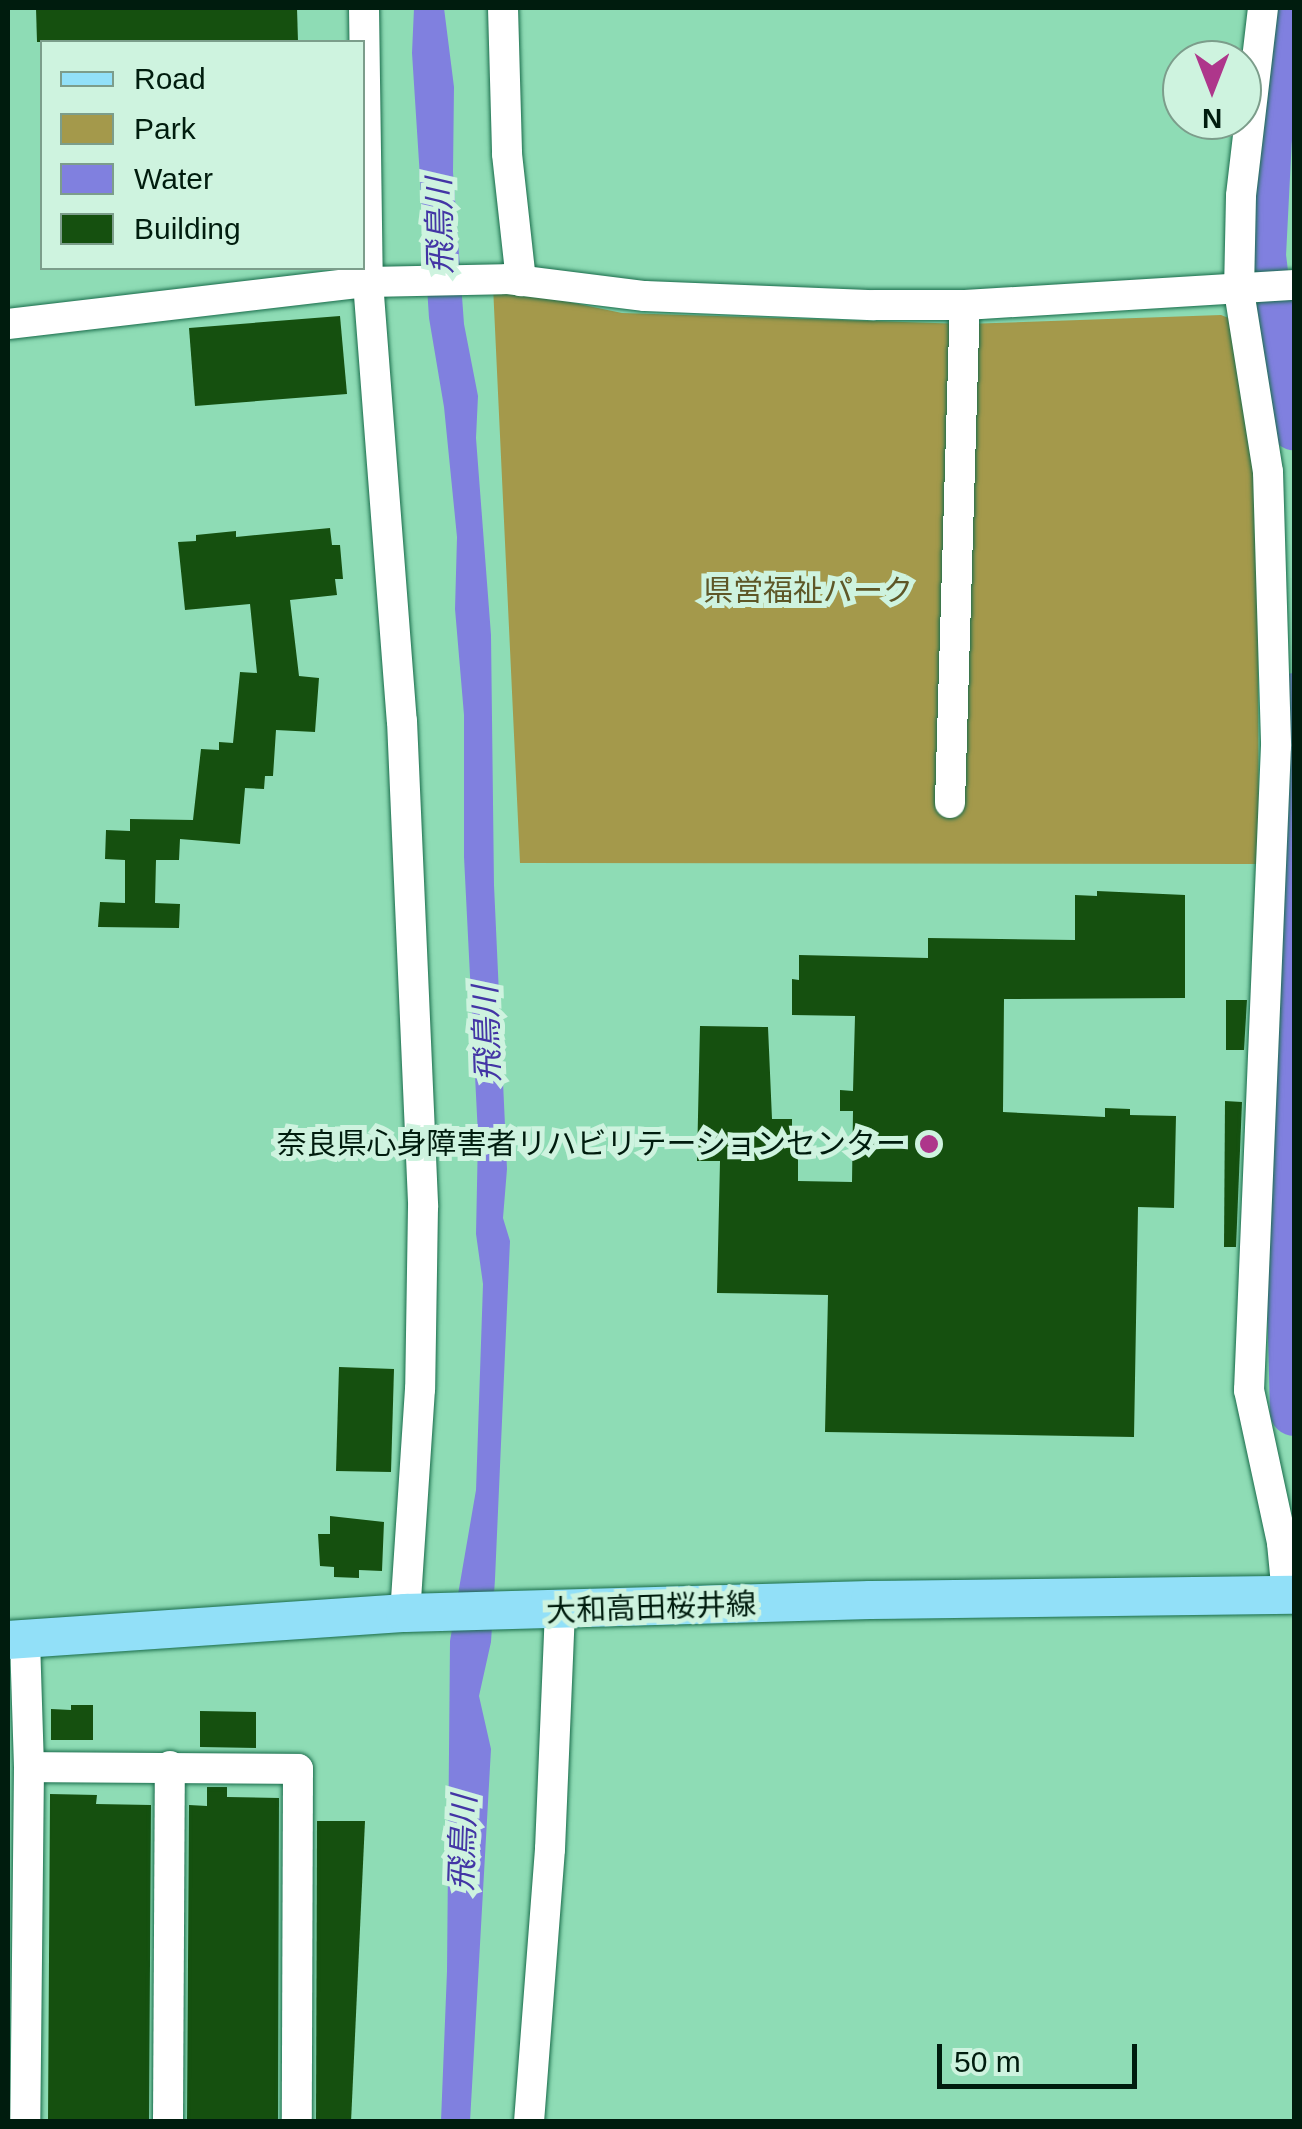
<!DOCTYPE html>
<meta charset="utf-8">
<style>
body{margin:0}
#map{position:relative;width:1302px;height:2129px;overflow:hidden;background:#8edcb5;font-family:Arial,"Noto Sans JP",sans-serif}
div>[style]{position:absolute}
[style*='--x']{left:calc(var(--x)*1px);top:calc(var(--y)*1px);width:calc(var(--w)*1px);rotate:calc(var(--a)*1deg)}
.green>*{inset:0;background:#a4994b}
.water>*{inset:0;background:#8080df}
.river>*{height:48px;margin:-24px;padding:0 24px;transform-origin:24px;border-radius:24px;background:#8080df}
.building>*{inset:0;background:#15500f}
.roads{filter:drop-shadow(0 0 2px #196c4b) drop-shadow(0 0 2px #196c4b)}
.minor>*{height:30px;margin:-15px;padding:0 15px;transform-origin:15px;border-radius:15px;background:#fff}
.major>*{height:38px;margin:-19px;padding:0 19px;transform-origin:19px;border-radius:19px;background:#92e0f8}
.dots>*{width:28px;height:28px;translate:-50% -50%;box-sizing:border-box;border:5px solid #cef3df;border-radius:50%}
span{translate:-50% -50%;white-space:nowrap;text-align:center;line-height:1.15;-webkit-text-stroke:10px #cef3df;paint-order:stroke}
.park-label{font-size:30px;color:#5e5727}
.poi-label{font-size:30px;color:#001c0e}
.right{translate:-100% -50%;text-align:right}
.street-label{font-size:30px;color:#001c0e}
.water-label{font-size:32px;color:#4335a5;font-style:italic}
.frame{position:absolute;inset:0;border:10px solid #001c0e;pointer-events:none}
.legend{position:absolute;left:40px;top:40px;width:325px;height:230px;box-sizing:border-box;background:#cef3df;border:2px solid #7c9d8b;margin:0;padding:12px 18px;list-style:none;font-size:30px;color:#001c0e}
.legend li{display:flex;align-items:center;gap:20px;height:50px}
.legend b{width:50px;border:2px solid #7c9d8b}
.north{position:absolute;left:1162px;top:40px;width:100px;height:100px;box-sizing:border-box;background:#cef3df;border:2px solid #7c9d8b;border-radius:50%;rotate:180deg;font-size:28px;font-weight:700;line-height:40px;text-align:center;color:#001c0e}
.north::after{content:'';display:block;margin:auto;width:35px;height:45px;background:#ae368b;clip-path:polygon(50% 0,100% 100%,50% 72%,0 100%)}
.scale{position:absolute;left:937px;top:2044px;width:200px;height:45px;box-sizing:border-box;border:5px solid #001c0e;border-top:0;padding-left:12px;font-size:30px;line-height:35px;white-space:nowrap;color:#001c0e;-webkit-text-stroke:8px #cef3df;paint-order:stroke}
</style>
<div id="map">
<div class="green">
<div style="clip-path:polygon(493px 286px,622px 313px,966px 324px,1221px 315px,1236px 321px,1257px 465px,1259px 864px,520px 863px)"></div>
</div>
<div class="water">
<div style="clip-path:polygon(414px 8px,444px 8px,454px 87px,453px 172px,464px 324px,478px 396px,476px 438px,491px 635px,494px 885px,507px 1169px,503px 1218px,510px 1241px,495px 1579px,491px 1642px,479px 1696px,491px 1749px,470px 2122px,441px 2121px,447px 1971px,450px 1641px,476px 1490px,483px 1284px,476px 1234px,478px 1135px,464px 857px,464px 715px,455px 609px,457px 537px,444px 407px,429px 318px,412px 53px)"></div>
</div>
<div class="river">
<div style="--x:1285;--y:8;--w:130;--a:97.5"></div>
<div style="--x:1268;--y:137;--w:119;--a:92.9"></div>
<div style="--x:1262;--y:256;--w:57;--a:83"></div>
<div style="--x:1269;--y:313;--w:116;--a:77.5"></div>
<div style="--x:1294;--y:697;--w:448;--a:90.9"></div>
<div style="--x:1287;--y:1145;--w:267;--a:88.5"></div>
</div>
<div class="building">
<div style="clip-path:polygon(36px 8px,297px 8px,298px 42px,37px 42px)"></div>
<div style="clip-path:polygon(340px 316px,347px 394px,195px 406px,189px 328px)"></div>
<div style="clip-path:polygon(330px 528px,332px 545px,340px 545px,343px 579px,335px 579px,337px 595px,290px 600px,299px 676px,319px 678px,315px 732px,276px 730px,273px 776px,265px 776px,264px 789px,245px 788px,240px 844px,180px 839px,179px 860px,156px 860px,155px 903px,180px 904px,179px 928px,98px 927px,100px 902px,125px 903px,125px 860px,105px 859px,106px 830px,130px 831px,130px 819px,193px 820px,201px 749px,219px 750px,219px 742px,233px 743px,240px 672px,257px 673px,250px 604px,185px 610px,178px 542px,196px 541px,196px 535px,236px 531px,236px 537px)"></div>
<div style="clip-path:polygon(1097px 891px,1185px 895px,1185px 998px,1004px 999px,1003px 1112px,1105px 1117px,1105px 1108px,1130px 1109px,1130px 1115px,1176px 1116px,1174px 1208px,1138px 1207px,1134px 1437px,825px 1432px,828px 1295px,717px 1293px,720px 1161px,697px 1161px,700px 1026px,768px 1027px,772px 1119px,792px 1119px,792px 1133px,798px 1133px,798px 1181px,852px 1182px,853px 1111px,840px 1111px,840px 1090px,853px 1091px,855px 1016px,792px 1015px,792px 979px,799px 980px,799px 955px,928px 958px,928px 938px,1075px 940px,1075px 895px,1097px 896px)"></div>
<div style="clip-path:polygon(1226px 1000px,1247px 1000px,1244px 1050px,1226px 1050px)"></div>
<div style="clip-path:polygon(1225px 1101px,1242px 1102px,1236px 1247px,1224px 1247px)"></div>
<div style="clip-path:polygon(339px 1367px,394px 1369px,391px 1472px,336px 1471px)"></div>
<div style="clip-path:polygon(330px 1516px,384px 1522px,382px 1571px,359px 1570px,359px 1578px,334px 1577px,334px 1567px,320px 1566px,318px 1534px,330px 1534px)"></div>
<div style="clip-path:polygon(71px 1705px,93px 1705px,93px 1740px,51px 1740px,51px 1709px,71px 1710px)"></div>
<div style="clip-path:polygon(200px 1711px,256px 1712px,256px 1748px,200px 1747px)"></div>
<div style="clip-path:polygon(207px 1787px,227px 1787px,227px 1797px,279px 1798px,278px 2122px,187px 2122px,189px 1805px,207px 1806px)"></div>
<div style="clip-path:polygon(50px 1794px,97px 1795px,96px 1804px,151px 1805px,149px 2122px,48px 2122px)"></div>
<div style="clip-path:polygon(317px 1821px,365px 1821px,351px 2122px,316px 2122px)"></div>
</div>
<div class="roads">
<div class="minor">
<div style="--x:364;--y:8;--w:274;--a:89.2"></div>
<div style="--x:368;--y:282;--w:440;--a:85.6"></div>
<div style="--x:402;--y:721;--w:486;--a:87.5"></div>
<div style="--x:423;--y:1207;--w:182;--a:90.9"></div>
<div style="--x:420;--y:1389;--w:225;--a:93.8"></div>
<div style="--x:503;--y:8;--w:146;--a:88.4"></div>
<div style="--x:507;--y:154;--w:128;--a:83.7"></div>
<div style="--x:1263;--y:8;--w:189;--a:96.7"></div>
<div style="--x:1241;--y:196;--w:95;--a:91.2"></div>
<div style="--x:1239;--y:291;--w:183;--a:80.9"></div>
<div style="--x:1268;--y:472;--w:274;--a:88.3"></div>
<div style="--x:1276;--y:746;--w:645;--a:92.4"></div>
<div style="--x:1249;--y:1390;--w:157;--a:77.8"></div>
<div style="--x:1282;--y:1543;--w:52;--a:84.5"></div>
<div style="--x:8;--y:324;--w:362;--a:-6.7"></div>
<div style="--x:368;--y:282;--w:140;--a:-1.2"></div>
<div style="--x:508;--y:279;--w:138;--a:7.1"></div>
<div style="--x:645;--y:296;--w:229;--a:2.3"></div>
<div style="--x:874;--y:305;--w:91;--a:0"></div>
<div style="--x:965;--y:305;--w:330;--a:-3.5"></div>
<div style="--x:950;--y:803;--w:498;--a:-88.3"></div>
<div style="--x:25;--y:1640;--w:127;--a:88.2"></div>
<div style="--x:29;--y:1767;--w:355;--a:90.6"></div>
<div style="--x:29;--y:1767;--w:269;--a:0.4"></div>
<div style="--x:298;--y:1769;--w:353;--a:90.2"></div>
<div style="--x:168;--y:2122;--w:356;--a:-89.7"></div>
<div style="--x:529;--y:2122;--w:274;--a:-85.6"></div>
<div style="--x:550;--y:1849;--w:238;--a:-87.6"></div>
</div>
<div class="major">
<div style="--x:8;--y:1640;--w:398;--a:-3.9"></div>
<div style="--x:405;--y:1613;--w:465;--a:-1.6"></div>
<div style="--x:870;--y:1600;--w:424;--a:-0.7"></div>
</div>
</div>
<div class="dots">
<div style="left:929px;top:1144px;background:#ae368b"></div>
</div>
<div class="park-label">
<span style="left:808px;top:591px">県営福祉パーク</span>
</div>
<div class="poi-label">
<span class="right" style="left:906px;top:1144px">奈良県心身障害者リハビリテーションセンター</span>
</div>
<div class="street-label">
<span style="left:651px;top:1608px;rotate:-2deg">大和高田桜井線</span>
</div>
<div class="water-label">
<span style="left:440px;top:226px;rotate:-91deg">飛鳥川</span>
<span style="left:487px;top:1034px;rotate:-92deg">飛鳥川</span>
<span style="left:463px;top:1843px;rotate:-88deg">飛鳥川</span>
</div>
<div class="frame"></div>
<ul class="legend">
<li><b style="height:12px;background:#92e0f8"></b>Road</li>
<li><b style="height:28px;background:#a4994b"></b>Park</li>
<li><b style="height:28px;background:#8080df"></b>Water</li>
<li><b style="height:28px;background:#15500f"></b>Building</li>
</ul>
<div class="north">N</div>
<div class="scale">50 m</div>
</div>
